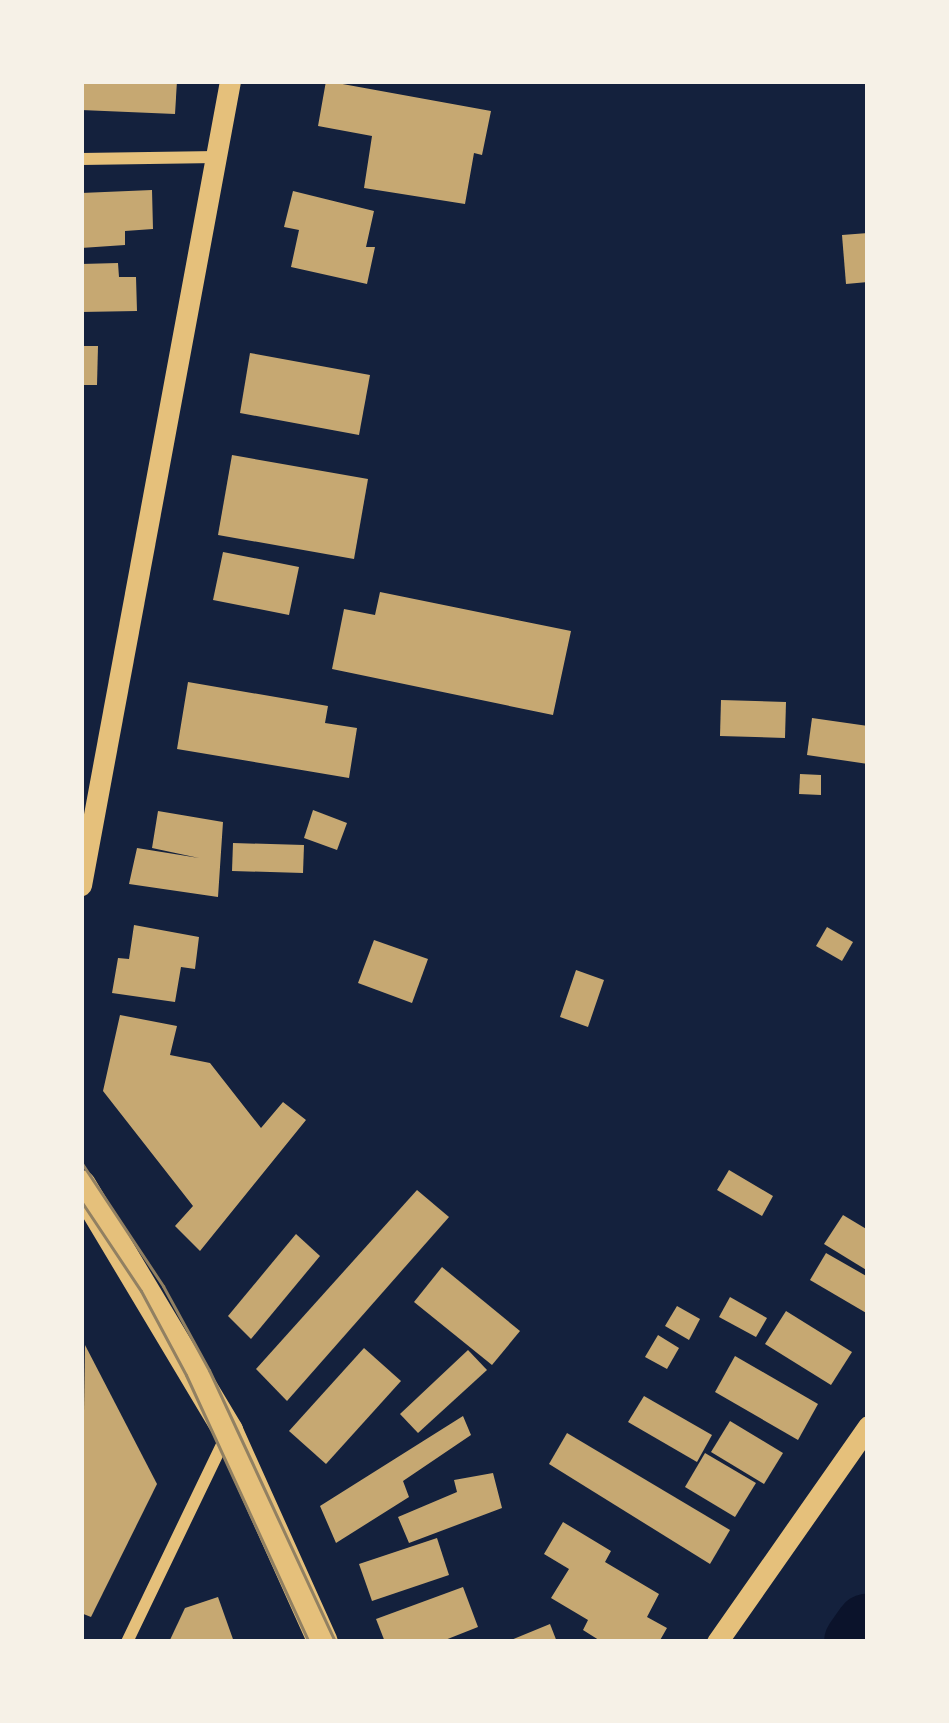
<!DOCTYPE html>
<style>
body{margin:0}
#map{position:relative;width:949px;height:1723px;overflow:hidden;background:#14213d;font-family:"IBM Plex Sans",sans-serif}
div>[style]{position:absolute}
[style*='--x']{left:calc(var(--x)*1px);top:calc(var(--y)*1px);width:calc(var(--w)*1px);rotate:calc(var(--a)*1deg)}
.river>*{height:66px;margin:-33px;padding:0 33px;transform-origin:33px;border-radius:33px;background:#0b132b}
.building>*{inset:0;background:#c6a872}
.minor>*{height:12px;margin:-6px;padding:0 6px;transform-origin:6px;border-radius:6px;background:#e5c07b}
.tertiary>*{height:21px;margin:-10.5px;padding:0 10.5px;transform-origin:10.5px;border-radius:10.5px;background:#e5c07b}
.primary>*{height:30px;margin:-15px;padding:0 15px;transform-origin:15px;border-radius:15px;background:#e5c07b}
.tram>*{height:3px;margin:-1.5px;padding:0 1.5px;transform-origin:1.5px;border-radius:1.5px;background:#918062}
span{translate:-50% -50%;white-space:nowrap;text-align:center;line-height:1.15;-webkit-text-stroke:9px #f6f1e7;paint-order:stroke}
.frame{position:absolute;inset:0;border:84px solid #f6f1e7;pointer-events:none}
</style>
<div id="map">
<div class="river">
<div style="--x:857;--y:1642;--w:19;--a:-55"></div>
</div>
<div class="building">
<div style="clip-path:polygon(81px 81px,177px 81px,175px 114px,81px 110px)"></div>
<div style="clip-path:polygon(326px 81px,491px 111px,482px 155px,474px 153px,465px 204px,364px 188px,372px 136px,318px 126px)"></div>
<div style="clip-path:polygon(152px 190px,153px 229px,125px 231px,125px 245px,81px 248px,81px 193px)"></div>
<div style="clip-path:polygon(293px 191px,374px 211px,366px 247px,375px 247px,367px 284px,291px 267px,299px 230px,284px 227px)"></div>
<div style="clip-path:polygon(868px 233px,868px 282px,846px 284px,842px 235px)"></div>
<div style="clip-path:polygon(118px 263px,119px 277px,136px 277px,137px 311px,81px 312px,81px 264px)"></div>
<div style="clip-path:polygon(81px 346px,98px 346px,97px 385px,81px 385px)"></div>
<div style="clip-path:polygon(250px 353px,370px 375px,359px 435px,240px 413px)"></div>
<div style="clip-path:polygon(232px 455px,368px 479px,354px 559px,218px 535px)"></div>
<div style="clip-path:polygon(223px 552px,299px 567px,289px 615px,213px 600px)"></div>
<div style="clip-path:polygon(380px 592px,571px 631px,553px 715px,332px 669px,344px 609px,375px 615px)"></div>
<div style="clip-path:polygon(188px 682px,328px 706px,325px 723px,357px 728px,349px 778px,177px 749px)"></div>
<div style="clip-path:polygon(721px 700px,786px 702px,785px 738px,720px 736px)"></div>
<div style="clip-path:polygon(812px 718px,868px 726px,868px 764px,807px 755px)"></div>
<div style="clip-path:polygon(800px 774px,821px 775px,821px 795px,799px 794px)"></div>
<div style="clip-path:polygon(313px 810px,347px 823px,337px 850px,304px 838px)"></div>
<div style="clip-path:polygon(158px 811px,223px 822px,218px 897px,129px 884px,137px 848px,199px 858px,152px 848px)"></div>
<div style="clip-path:polygon(233px 843px,304px 845px,303px 873px,232px 871px)"></div>
<div style="clip-path:polygon(134px 925px,199px 937px,195px 969px,181px 967px,175px 1002px,112px 993px,118px 958px,129px 959px)"></div>
<div style="clip-path:polygon(827px 927px,853px 942px,842px 961px,816px 946px)"></div>
<div style="clip-path:polygon(374px 940px,428px 959px,412px 1003px,358px 983px)"></div>
<div style="clip-path:polygon(576px 970px,604px 980px,588px 1027px,560px 1017px)"></div>
<div style="clip-path:polygon(120px 1015px,177px 1026px,170px 1055px,210px 1063px,261px 1128px,283px 1102px,306px 1120px,200px 1251px,175px 1226px,193px 1206px,103px 1091px)"></div>
<div style="clip-path:polygon(729px 1170px,773px 1196px,762px 1216px,717px 1190px)"></div>
<div style="clip-path:polygon(417px 1190px,449px 1217px,287px 1401px,256px 1369px)"></div>
<div style="clip-path:polygon(843px 1215px,868px 1230px,868px 1271px,824px 1244px)"></div>
<div style="clip-path:polygon(296px 1234px,320px 1256px,251px 1339px,228px 1316px)"></div>
<div style="clip-path:polygon(826px 1253px,868px 1277px,868px 1314px,810px 1280px)"></div>
<div style="clip-path:polygon(442px 1267px,520px 1331px,492px 1365px,414px 1302px)"></div>
<div style="clip-path:polygon(730px 1297px,767px 1318px,756px 1337px,719px 1317px)"></div>
<div style="clip-path:polygon(677px 1306px,700px 1319px,689px 1340px,665px 1326px)"></div>
<div style="clip-path:polygon(786px 1311px,852px 1352px,831px 1385px,765px 1344px)"></div>
<div style="clip-path:polygon(658px 1335px,679px 1348px,667px 1369px,645px 1357px)"></div>
<div style="clip-path:polygon(85px 1345px,157px 1484px,91px 1617px,81px 1613px)"></div>
<div style="clip-path:polygon(364px 1348px,401px 1381px,326px 1464px,289px 1431px)"></div>
<div style="clip-path:polygon(468px 1350px,487px 1370px,418px 1433px,400px 1414px)"></div>
<div style="clip-path:polygon(735px 1356px,818px 1404px,798px 1440px,715px 1392px)"></div>
<div style="clip-path:polygon(644px 1396px,712px 1435px,697px 1462px,628px 1422px)"></div>
<div style="clip-path:polygon(463px 1416px,471px 1435px,403px 1481px,409px 1497px,336px 1543px,320px 1506px)"></div>
<div style="clip-path:polygon(730px 1421px,783px 1453px,764px 1484px,711px 1452px)"></div>
<div style="clip-path:polygon(567px 1433px,730px 1530px,710px 1564px,549px 1464px)"></div>
<div style="clip-path:polygon(705px 1453px,756px 1483px,735px 1517px,685px 1487px)"></div>
<div style="clip-path:polygon(493px 1473px,502px 1508px,409px 1543px,398px 1517px,457px 1492px,454px 1480px)"></div>
<div style="clip-path:polygon(563px 1522px,611px 1551px,605px 1562px,659px 1594px,647px 1617px,667px 1628px,659px 1642px,602px 1642px,583px 1630px,588px 1620px,551px 1598px,569px 1569px,544px 1554px)"></div>
<div style="clip-path:polygon(437px 1538px,449px 1575px,372px 1601px,359px 1564px)"></div>
<div style="clip-path:polygon(463px 1587px,478px 1627px,440px 1642px,385px 1642px,376px 1619px)"></div>
<div style="clip-path:polygon(218px 1597px,234px 1642px,169px 1642px,185px 1608px)"></div>
<div style="clip-path:polygon(550px 1624px,557px 1642px,506px 1642px)"></div>
</div>
<div class="minor">
<div style="--x:81;--y:159;--w:136;--a:-0.8"></div>
<div style="--x:127;--y:1642;--w:226;--a:-64.3"></div>
</div>
<div class="tertiary">
<div style="--x:81;--y:885;--w:818;--a:-79.5"></div>
<div style="--x:717;--y:1642;--w:264;--a:-55"></div>
</div>
<div class="primary">
<div style="--x:81;--y:1185;--w:287;--a:59.1"></div>
<div style="--x:228;--y:1431;--w:231;--a:65.8"></div>
</div>
<div class="tram">
<div style="--x:81;--y:1162;--w:149;--a:56.5"></div>
<div style="--x:163;--y:1286;--w:96;--a:61.3"></div>
<div style="--x:209;--y:1370;--w:300;--a:65.1"></div>
<div style="--x:81;--y:1201;--w:108;--a:56.3"></div>
<div style="--x:141;--y:1291;--w:95;--a:61.8"></div>
<div style="--x:186;--y:1375;--w:294;--a:65.3"></div>
</div>
<div class="frame"></div>
</div>
